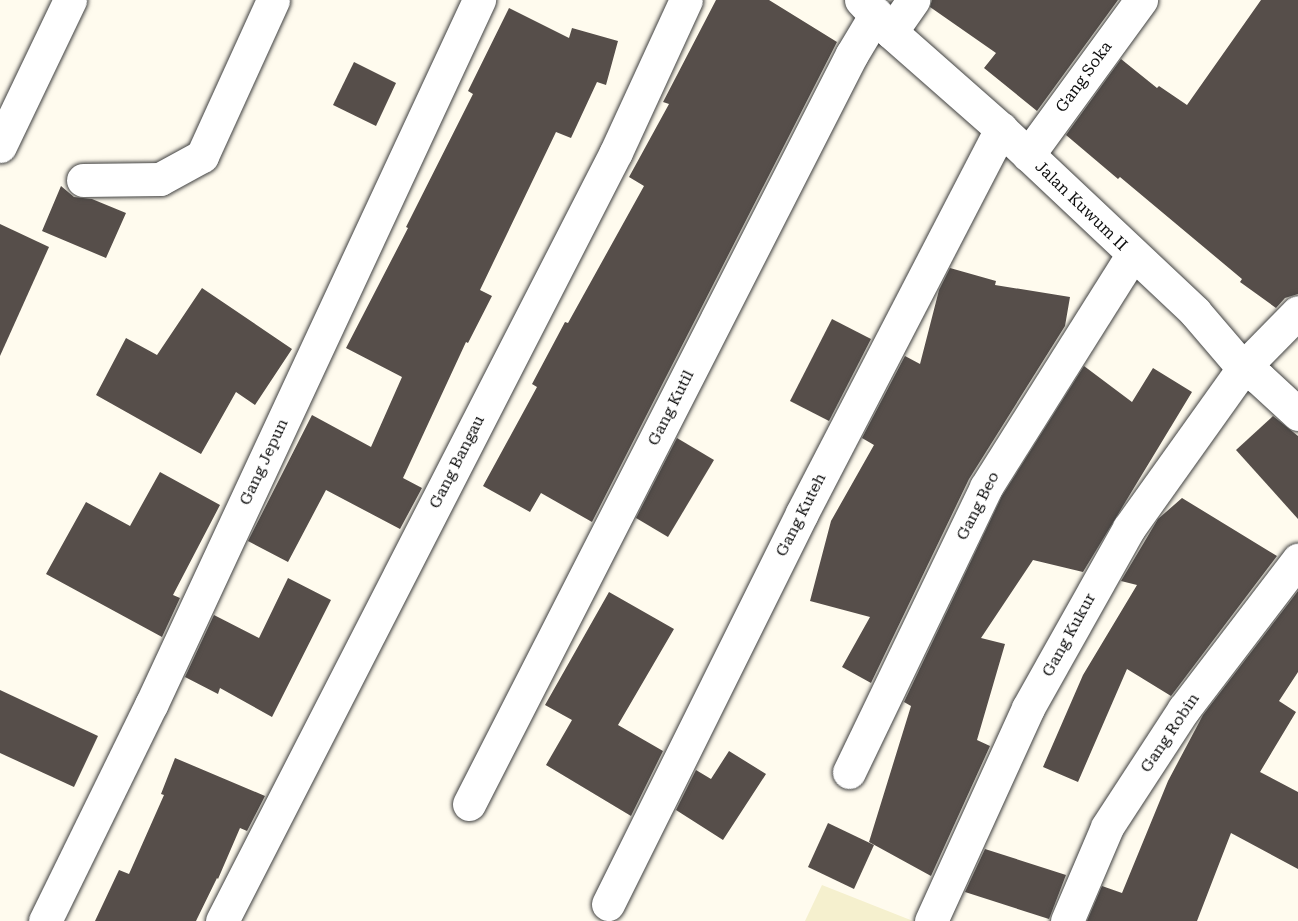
<!DOCTYPE html>
<style>
body{margin:0}
#map{position:relative;width:1298px;height:921px;overflow:hidden;background:#fffbee;font-family:"Roboto Serif",serif}
div>[style]{position:absolute}
[style*='--x']{left:calc(var(--x)*1px);top:calc(var(--y)*1px);width:calc(var(--w)*1px);rotate:calc(var(--a)*1deg)}
.farmland>*{inset:0;background:#f5f0ce}
.building>*{inset:0;background:#564e4a}
.roads{filter:drop-shadow(0 0 2px #404040) drop-shadow(0 0 2px #404040)}
.street>*{height:33px;margin:-16.5px;padding:0 16.5px;transform-origin:16.5px;border-radius:16.5px;background:#fff}
span{translate:-50% -50%;white-space:nowrap;text-align:center;line-height:1.15;-webkit-text-stroke:6px #fff;paint-order:stroke}
.street-label{font-size:16px;color:#0d0d0d}
</style>
<div id="map">
<div class="farmland">
<div style="clip-path:polygon(822px 885px,913px 921px,805px 921px)"></div>
</div>
<div class="building">
<div style="clip-path:polygon(716px 0,769px 0,837px 42px,592px 522px,541px 493px,530px 512px,483px 486px,537px 387px,532px 384px,565px 322px,568px 323px,644px 186px,629px 177px,669px 104px,663px 102px)"></div>
<div style="clip-path:polygon(932px 0,1118px 0,1037px 111px,984px 68px,996px 53px,930px 7px)"></div>
<div style="clip-path:polygon(1261px 0,1298px 0,1298px 294px,1285px 298px,1276px 308px,1240px 282px,1242px 279px,1120px 177px,1118px 179px,1066px 135px,1121px 59px,1157px 88px,1159px 86px,1187px 105px)"></div>
<div style="clip-path:polygon(509px 8px,569px 38px,572px 28px,618px 41px,606px 85px,597px 82px,571px 138px,556px 132px,480px 290px,492px 296px,468px 343px,466px 342px,403px 478px,422px 488px,400px 529px,326px 490px,288px 562px,248px 541px,312px 415px,371px 447px,402px 377px,346px 348px,408px 228px,406px 227px,473px 94px,468px 91px)"></div>
<div style="clip-path:polygon(354px 62px,396px 83px,376px 126px,333px 105px)"></div>
<div style="clip-path:polygon(61px 186px,74px 197px,92px 199px,126px 213px,106px 258px,42px 231px)"></div>
<div style="clip-path:polygon(0 224px,49px 247px,0 356px)"></div>
<div style="clip-path:polygon(950px 268px,996px 281px,995px 285px,1070px 297px,1065px 326px,969px 479px,871px 683px,842px 667px,870px 617px,810px 601px,831px 521px,874px 445px,862px 438px,905px 356px,920px 364px,939px 290px)"></div>
<div style="clip-path:polygon(202px 288px,292px 349px,255px 405px,236px 392px,201px 454px,96px 395px,126px 338px,157px 355px)"></div>
<div style="clip-path:polygon(832px 319px,871px 339px,829px 421px,790px 401px)"></div>
<div style="clip-path:polygon(1084px 366px,1132px 402px,1153px 368px,1192px 392px,1083px 572px,1033px 560px,981px 638px,1005px 644px,977px 740px,990px 746px,931px 876px,869px 842px,911px 706px,904px 702px,1002px 496px)"></div>
<div style="clip-path:polygon(1273px 416px,1298px 436px,1298px 519px,1236px 450px)"></div>
<div style="clip-path:polygon(677px 438px,714px 460px,668px 537px,636px 518px)"></div>
<div style="clip-path:polygon(160px 472px,220px 505px,173px 595px,180px 598px,162px 637px,46px 574px,86px 502px,130px 526px)"></div>
<div style="clip-path:polygon(1182px 498px,1277px 556px,1171px 696px,1127px 669px,1078px 782px,1043px 767px,1083px 675px,1137px 585px,1121px 581px,1158px 519px)"></div>
<div style="clip-path:polygon(288px 578px,331px 600px,272px 717px,220px 688px,218px 694px,185px 677px,214px 615px,259px 638px)"></div>
<div style="clip-path:polygon(1298px 591px,1298px 672px,1279px 701px,1296px 712px,1260px 772px,1298px 792px,1298px 869px,1231px 833px,1197px 921px,1087px 921px,1102px 886px,1122px 893px,1168px 781px,1203px 715px)"></div>
<div style="clip-path:polygon(609px 592px,674px 629px,618px 725px,663px 751px,631px 816px,546px 765px,572px 720px,545px 705px)"></div>
<div style="clip-path:polygon(0 690px,98px 736px,74px 787px,0 753px)"></div>
<div style="clip-path:polygon(729px 751px,766px 774px,723px 840px,676px 810px,696px 770px,711px 779px)"></div>
<div style="clip-path:polygon(175px 758px,265px 796px,247px 831px,240px 828px,218px 879px,217px 878px,196px 921px,95px 921px,119px 870px,129px 874px,164px 795px,161px 794px)"></div>
<div style="clip-path:polygon(828px 823px,874px 845px,854px 889px,808px 867px)"></div>
<div style="clip-path:polygon(985px 849px,1066px 875px,1049px 919px,965px 892px)"></div>
</div>
<div class="roads">
<div class="street">
<div style="--x:861;--y:0;--w:44;--a:46.8"></div>
<div style="--x:891;--y:32;--w:147;--a:41.4"></div>
<div style="--x:1001;--y:129;--w:267;--a:43.3"></div>
<div style="--x:1195;--y:312;--w:74;--a:49.4"></div>
<div style="--x:1243;--y:368;--w:19;--a:32"></div>
<div style="--x:1259;--y:378;--w:53;--a:42.7"></div>
<div style="--x:891;--y:32;--w:39;--a:-55"></div>
<div style="--x:0;--y:146;--w:162;--a:-64.4"></div>
<div style="--x:1028;--y:155;--w:192;--a:-53.9"></div>
<div style="--x:83;--y:180;--w:77;--a:-0.7"></div>
<div style="--x:160;--y:179;--w:48;--a:-28.7"></div>
<div style="--x:202;--y:156;--w:171;--a:-65.5"></div>
<div style="--x:849;--y:772;--w:316;--a:-64.3"></div>
<div style="--x:986;--y:487;--w:274;--a:-57.8"></div>
<div style="--x:469;--y:804;--w:842;--a:-62.95"></div>
<div style="--x:852;--y:54;--w:47;--a:-59"></div>
<div style="--x:608;--y:904;--w:436;--a:-63.6"></div>
<div style="--x:802;--y:513;--w:433;--a:-62.6"></div>
<div style="--x:45;--y:921;--w:241;--a:-63.9"></div>
<div style="--x:151;--y:705;--w:778;--a:-65.05"></div>
<div style="--x:222;--y:921;--w:864;--a:-62.87"></div>
<div style="--x:616;--y:152;--w:167;--a:-65.3"></div>
<div style="--x:931;--y:921;--w:234;--a:-65.5"></div>
<div style="--x:1028;--y:708;--w:206;--a:-60.7"></div>
<div style="--x:1129;--y:528;--w:196;--a:-54.5"></div>
<div style="--x:1243;--y:368;--w:78;--a:-45.5"></div>
<div style="--x:1067;--y:921;--w:102;--a:-66.9"></div>
<div style="--x:1107;--y:827;--w:141;--a:-56.9"></div>
<div style="--x:1184;--y:709;--w:188;--a:-52.6"></div>
</div>
</div>
<div class="street-label">
<span style="left:1084px;top:77px;rotate:-54deg">Gang Soka</span>
<span style="left:1081px;top:206px;rotate:44deg">Jalan Kuwum II</span>
<span style="left:671px;top:408px;rotate:-63deg">Gang Kutil</span>
<span style="left:264px;top:462px;rotate:-65deg">Gang Jepun</span>
<span style="left:457px;top:462px;rotate:-63deg">Gang Bangau</span>
<span style="left:978px;top:506px;rotate:-63deg">Gang Beo</span>
<span style="left:801px;top:515px;rotate:-63deg">Gang Kuteh</span>
<span style="left:1069px;top:635px;rotate:-61deg">Gang Kukur</span>
<span style="left:1170px;top:733px;rotate:-56deg">Gang Robin</span>
</div>
</div>
